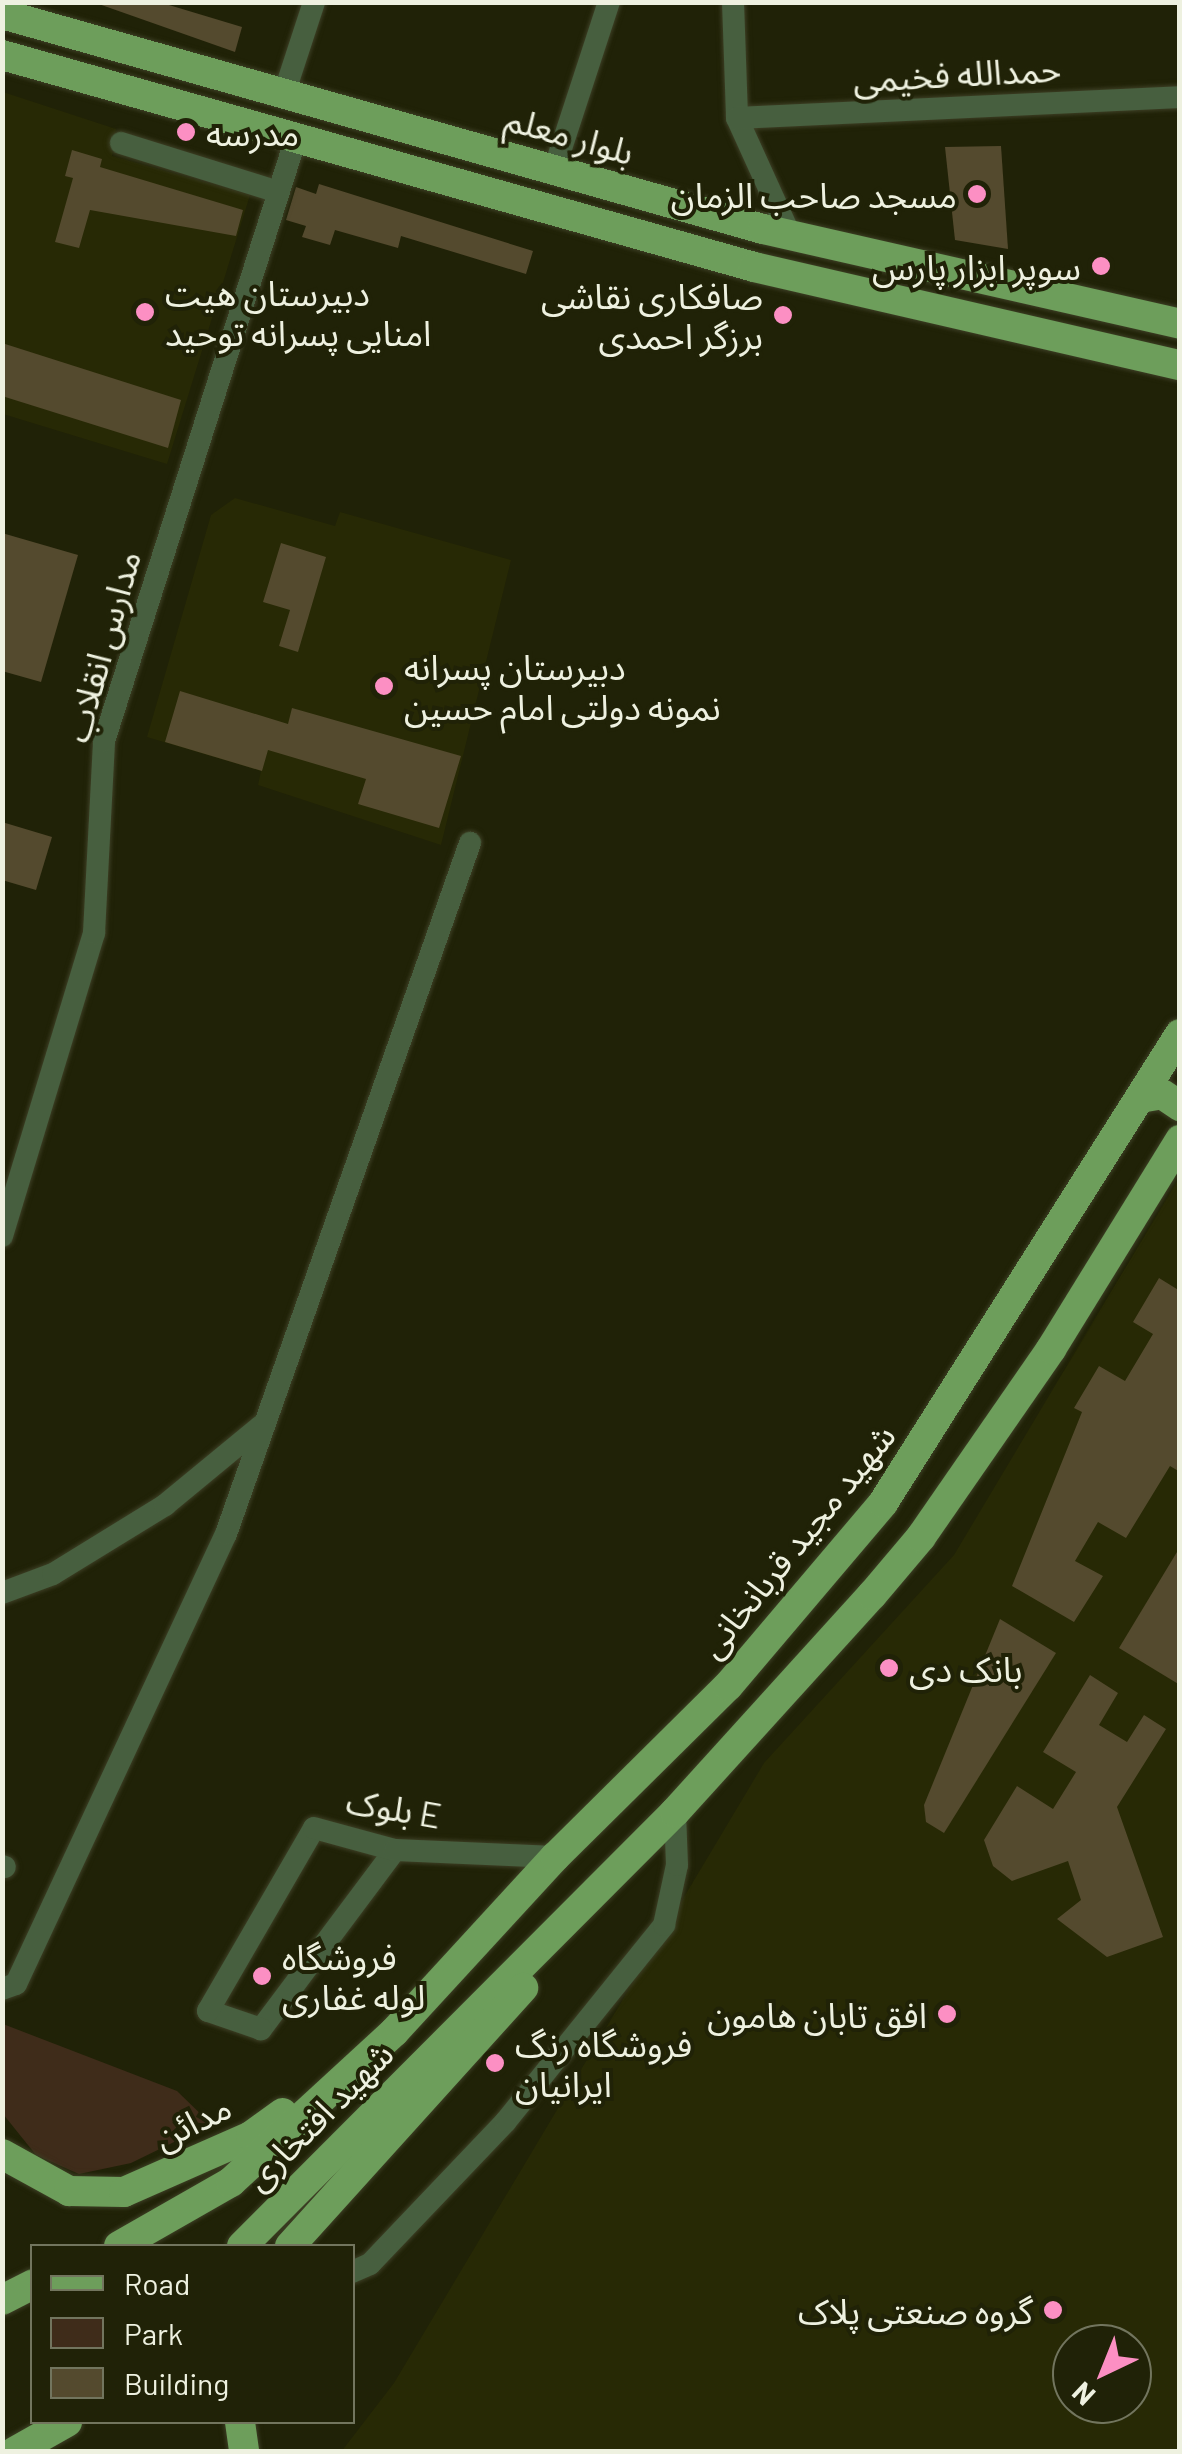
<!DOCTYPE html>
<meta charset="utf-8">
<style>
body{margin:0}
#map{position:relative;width:1182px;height:2454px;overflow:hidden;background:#202207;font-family:Barlow,"Noto Sans Arabic",sans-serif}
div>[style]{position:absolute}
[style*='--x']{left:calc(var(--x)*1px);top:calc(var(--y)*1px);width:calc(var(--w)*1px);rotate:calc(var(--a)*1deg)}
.built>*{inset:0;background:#272905}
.green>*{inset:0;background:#3f2c1a}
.building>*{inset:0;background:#544a2e}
.roads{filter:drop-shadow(0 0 2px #3d3f25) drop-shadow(0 0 2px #3d3f25)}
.minor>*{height:22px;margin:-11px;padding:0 11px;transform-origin:11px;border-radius:11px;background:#475f3f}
.major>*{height:30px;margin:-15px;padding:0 15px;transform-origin:15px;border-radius:15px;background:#6d9e5b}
.dots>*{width:28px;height:28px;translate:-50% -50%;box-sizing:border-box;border:5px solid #202207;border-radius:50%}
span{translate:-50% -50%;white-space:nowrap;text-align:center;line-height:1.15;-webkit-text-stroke:8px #202207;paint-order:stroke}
.street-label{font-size:35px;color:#eef1e0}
.poi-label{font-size:35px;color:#eef1e0}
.left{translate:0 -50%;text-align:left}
.right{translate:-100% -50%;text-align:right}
.frame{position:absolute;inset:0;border:5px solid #eef1e0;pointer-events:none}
.legend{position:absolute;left:30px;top:2244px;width:325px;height:180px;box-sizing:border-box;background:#202207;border:2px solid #72755e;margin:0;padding:12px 18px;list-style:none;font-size:30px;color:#eef1e0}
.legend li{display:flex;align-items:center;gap:20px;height:50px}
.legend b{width:50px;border:2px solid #72755e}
.north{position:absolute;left:1052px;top:2324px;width:100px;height:100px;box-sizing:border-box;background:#202207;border:2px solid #72755e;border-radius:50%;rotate:223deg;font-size:28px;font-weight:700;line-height:40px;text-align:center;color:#eef1e0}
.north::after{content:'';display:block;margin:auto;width:35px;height:45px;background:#fc8fc3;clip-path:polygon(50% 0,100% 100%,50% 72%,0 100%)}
</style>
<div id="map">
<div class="built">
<div style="clip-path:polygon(3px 92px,116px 129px,112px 156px,250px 195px,167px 464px,3px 414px)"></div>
<div style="clip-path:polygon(235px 498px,335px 526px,340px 512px,511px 560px,441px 845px,258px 785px,261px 771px,147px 737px,211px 515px)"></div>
<div style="clip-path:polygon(evenodd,1179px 1178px,1179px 2451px,341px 2452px,394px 2383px,764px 1763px,954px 1555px,1179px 1178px,1072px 2344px,1132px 2344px,1132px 2404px,1072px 2404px,1072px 2344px)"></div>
</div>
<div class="green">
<div style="clip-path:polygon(3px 2024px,177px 2091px,211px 2124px,131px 2163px,79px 2174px,36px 2155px,3px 2114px)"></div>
</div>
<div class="building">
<div style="clip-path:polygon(93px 2px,159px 2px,242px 27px,235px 52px)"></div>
<div style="clip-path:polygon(1001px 146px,1008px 249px,955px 240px,945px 147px)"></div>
<div style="clip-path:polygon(72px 150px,102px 159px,100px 167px,243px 210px,236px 236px,90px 210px,79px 248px,55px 242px,73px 178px,65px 176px)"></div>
<div style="clip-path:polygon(319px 184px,533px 251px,526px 274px,401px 236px,398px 248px,335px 230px,330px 245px,302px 237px,306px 226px,286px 220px,296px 187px,316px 194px)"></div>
<div style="clip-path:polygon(2px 343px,181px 400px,168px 448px,2px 396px)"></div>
<div style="clip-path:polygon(2px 533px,78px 555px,41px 682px,2px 671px)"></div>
<div style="clip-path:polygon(281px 543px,326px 557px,298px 652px,279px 646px,290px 610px,263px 602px)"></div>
<div style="clip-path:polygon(180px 691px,288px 724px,292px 708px,461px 756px,439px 828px,358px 804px,366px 779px,268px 750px,262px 771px,165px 742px)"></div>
<div style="clip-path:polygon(2px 822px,52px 837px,36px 890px,2px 880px)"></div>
<div style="clip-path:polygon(1159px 1278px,1180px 1291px,1180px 1472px,1170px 1466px,1126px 1538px,1098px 1522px,1075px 1561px,1103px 1576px,1074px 1622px,1012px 1586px,1082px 1412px,1074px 1408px,1099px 1366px,1125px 1381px,1153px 1334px,1133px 1322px)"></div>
<div style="clip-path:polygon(1180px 1547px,1180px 1685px,1119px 1648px)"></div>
<div style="clip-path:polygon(1000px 1619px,1056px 1653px,944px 1833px,926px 1822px,924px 1805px)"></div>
<div style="clip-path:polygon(1090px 1675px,1118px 1693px,1099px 1725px,1127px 1742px,1144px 1715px,1166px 1729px,1117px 1807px,1163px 1937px,1107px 1957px,1057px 1919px,1081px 1900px,1068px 1861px,1012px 1881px,993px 1866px,984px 1840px,1017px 1786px,1053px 1809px,1076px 1772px,1043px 1752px)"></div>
</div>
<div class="roads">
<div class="minor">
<div style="--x:733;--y:2;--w:116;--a:88"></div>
<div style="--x:737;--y:118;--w:128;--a:65.6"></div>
<div style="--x:284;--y:94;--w:97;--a:-71.9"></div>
<div style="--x:737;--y:118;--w:443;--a:-2.7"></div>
<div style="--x:121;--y:143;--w:164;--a:17.3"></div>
<div style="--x:555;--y:167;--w:174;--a:-71.9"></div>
<div style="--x:2;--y:1236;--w:317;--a:-73.1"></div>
<div style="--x:94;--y:933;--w:192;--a:-87"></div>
<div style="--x:104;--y:741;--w:630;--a:-72.34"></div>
<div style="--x:2;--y:1593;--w:54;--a:-20.4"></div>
<div style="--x:53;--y:1574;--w:132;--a:-31.6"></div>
<div style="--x:165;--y:1505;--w:124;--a:-39.5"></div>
<div style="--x:395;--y:1850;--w:224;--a:126.8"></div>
<div style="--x:261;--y:2029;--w:56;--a:-161.2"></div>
<div style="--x:208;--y:2011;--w:211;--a:-59.9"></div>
<div style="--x:314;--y:1828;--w:84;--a:15.2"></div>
<div style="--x:395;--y:1850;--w:160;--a:2.5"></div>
<div style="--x:2;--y:1866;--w:3;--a:18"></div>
<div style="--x:2;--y:1989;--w:15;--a:-20"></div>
<div style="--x:16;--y:1984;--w:497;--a:-65"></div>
<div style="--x:226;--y:1534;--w:733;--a:-70.55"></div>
<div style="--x:352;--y:2272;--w:20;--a:-24"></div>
<div style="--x:370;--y:2264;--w:197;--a:-46.4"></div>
<div style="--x:506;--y:2121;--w:252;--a:-51.1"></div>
<div style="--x:664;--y:1925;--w:61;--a:-77.8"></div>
<div style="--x:677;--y:1865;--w:53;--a:-92.2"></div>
</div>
<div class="major">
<div style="--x:2;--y:14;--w:791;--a:15.78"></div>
<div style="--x:763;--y:229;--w:428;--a:12.8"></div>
<div style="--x:2;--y:55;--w:781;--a:15.74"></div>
<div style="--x:754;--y:267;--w:437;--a:13"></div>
<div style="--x:1140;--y:1098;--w:22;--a:-10"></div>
<div style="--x:1162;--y:1094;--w:22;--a:34"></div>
<div style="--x:2;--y:2154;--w:77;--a:28.9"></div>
<div style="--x:69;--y:2191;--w:55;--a:1"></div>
<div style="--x:124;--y:2192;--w:139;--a:-23.8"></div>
<div style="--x:251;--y:2136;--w:39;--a:-36"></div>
<div style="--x:119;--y:2246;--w:129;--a:-29.7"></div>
<div style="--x:231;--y:2182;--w:222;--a:-42.6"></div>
<div style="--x:394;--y:2032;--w:238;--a:-47.4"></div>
<div style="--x:555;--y:1857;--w:243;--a:-44.7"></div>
<div style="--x:728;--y:1686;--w:240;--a:-49.7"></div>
<div style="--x:883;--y:1503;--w:555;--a:-57.66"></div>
<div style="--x:242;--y:2246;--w:613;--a:-45.07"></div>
<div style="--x:675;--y:1812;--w:293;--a:-47.8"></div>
<div style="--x:872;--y:1595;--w:76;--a:-49.8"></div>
<div style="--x:921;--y:1537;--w:229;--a:-55.3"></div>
<div style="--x:1051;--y:1349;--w:246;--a:-58.3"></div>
<div style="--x:290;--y:2246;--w:348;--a:-47.9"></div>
<div style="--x:2;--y:2300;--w:34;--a:-27"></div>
<div style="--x:240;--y:2422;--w:30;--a:82"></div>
<div style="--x:14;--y:2452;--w:61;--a:-29.5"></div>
</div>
</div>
<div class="dots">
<div style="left:186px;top:132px;background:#fc8fc3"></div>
<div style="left:977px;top:194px;background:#fc8fc3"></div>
<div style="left:1101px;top:266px;background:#fc8fc3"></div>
<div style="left:145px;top:312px;background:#fc8fc3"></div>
<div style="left:783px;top:315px;background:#fc8fc3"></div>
<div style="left:384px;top:686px;background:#fc8fc3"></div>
<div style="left:889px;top:1668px;background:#fc8fc3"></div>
<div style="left:262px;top:1976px;background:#fc8fc3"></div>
<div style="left:947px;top:2014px;background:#fc8fc3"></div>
<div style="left:495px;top:2063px;background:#fc8fc3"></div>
<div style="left:1053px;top:2310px;background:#fc8fc3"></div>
</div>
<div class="street-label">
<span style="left:957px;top:73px;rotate:-3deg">حمدالله فخیمی</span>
<span style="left:570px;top:134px;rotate:16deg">بلوار معلم</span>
<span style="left:101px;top:646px;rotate:-74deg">مدارس انقلاب</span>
<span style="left:796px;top:1540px;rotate:-51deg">شهید مجید قربانخانی</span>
<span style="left:394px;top:1807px;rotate:10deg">بلوک E</span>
<span style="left:318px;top:2115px;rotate:-45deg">شهید افتخاری</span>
<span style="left:192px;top:2121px;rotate:-26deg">مدائن</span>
</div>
<div class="poi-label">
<span class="left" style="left:206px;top:132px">مدرسه</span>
<span class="right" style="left:957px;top:194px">مسجد صاحب الزمان</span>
<span class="right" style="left:1081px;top:266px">سوپر ابزار پارس</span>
<span class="left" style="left:165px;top:312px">دبیرستان هیت<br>امنایی پسرانه توحید</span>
<span class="right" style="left:763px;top:315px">صافکاری نقاشی<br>برزگر احمدی</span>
<span class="left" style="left:404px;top:686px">دبیرستان پسرانه<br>نمونه دولتی امام حسین</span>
<span class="left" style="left:909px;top:1668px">بانک دی</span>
<span class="left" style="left:282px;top:1976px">فروشگاه<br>لوله غفاری</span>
<span class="right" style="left:927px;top:2014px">افق تابان هامون</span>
<span class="left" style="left:515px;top:2063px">فروشگاه رنگ<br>ایرانیان</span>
<span class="right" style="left:1033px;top:2310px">گروه صنعتی پلاک</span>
</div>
<div class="frame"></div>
<ul class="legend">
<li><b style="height:12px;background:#6d9e5b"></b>Road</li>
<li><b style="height:28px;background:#3f2c1a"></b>Park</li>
<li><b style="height:28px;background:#544a2e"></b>Building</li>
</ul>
<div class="north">N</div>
</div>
